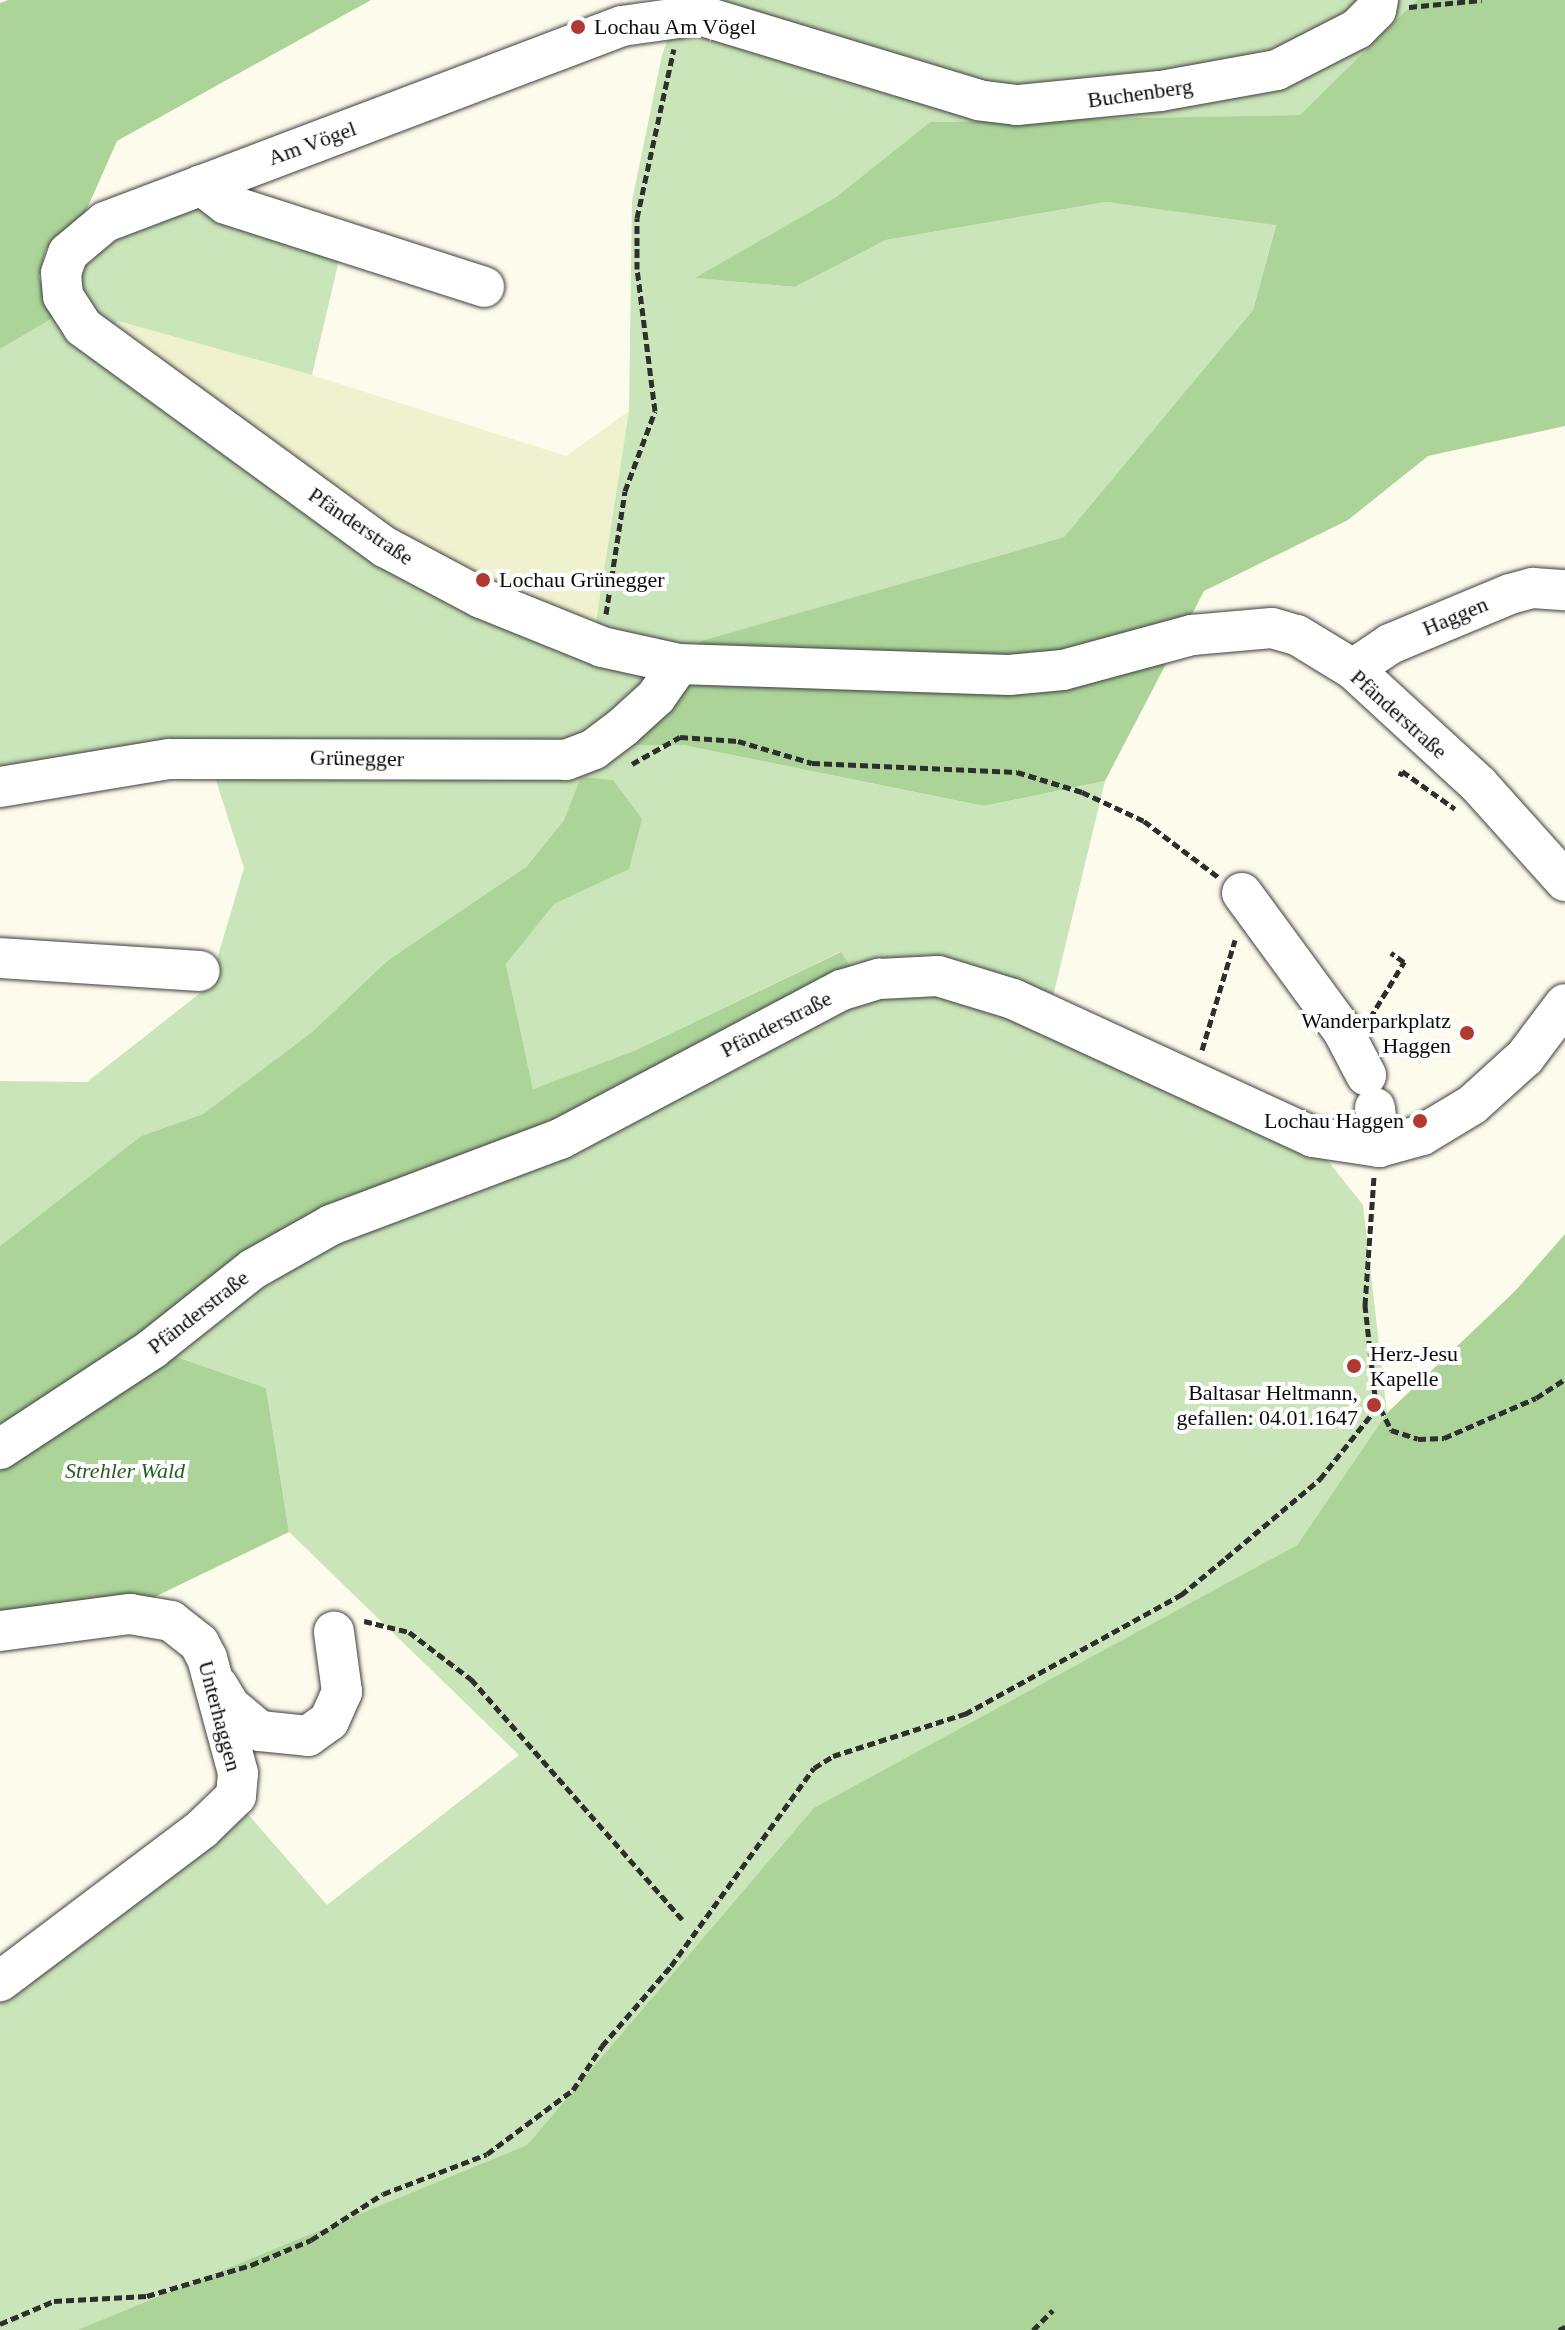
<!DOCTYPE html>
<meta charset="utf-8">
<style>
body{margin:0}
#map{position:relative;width:1565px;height:2330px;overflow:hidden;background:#fdfcec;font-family:Georgia,serif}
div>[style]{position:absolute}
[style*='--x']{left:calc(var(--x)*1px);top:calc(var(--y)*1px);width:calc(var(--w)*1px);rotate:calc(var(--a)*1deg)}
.farmland>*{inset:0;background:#f0f1ce}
.green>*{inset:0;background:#cae5b9}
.forest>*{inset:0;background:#acd499}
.path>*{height:5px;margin-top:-2.5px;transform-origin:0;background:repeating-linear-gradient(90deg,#2e2e2e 0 8px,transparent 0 12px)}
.roads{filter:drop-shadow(0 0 2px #3f3f3f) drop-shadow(0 0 2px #3f3f3f)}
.minor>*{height:40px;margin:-20px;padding:0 20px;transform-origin:20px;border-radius:20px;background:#fff}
.dots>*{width:22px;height:22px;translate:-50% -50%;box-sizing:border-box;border:4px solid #fff;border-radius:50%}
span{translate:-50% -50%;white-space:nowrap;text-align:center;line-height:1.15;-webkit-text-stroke:8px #fff;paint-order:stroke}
.poi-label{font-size:22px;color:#0c0c0c}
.left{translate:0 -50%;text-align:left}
.right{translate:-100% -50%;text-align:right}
.street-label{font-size:22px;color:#0c0c0c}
.park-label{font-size:22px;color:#265d22;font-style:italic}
</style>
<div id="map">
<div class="farmland">
<div style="clip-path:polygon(118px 321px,312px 375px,566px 456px,629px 411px,594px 634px,431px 559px,107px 331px)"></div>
</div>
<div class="green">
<div style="clip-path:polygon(682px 0,1417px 0,1301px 115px,930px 122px,836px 197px,696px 278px,795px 287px,886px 240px,1106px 202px,1276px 224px,1253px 310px,1064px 537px,702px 641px,623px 745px,683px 745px,984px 806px,1105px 781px,1052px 1001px,858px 978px,840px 952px,636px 1050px,533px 1089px,506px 964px,553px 904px,628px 869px,582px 777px,564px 820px,527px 866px,387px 961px,312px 1032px,203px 1114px,141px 1136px,0 1246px,0 1081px,87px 1082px,209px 986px,244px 868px,204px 743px,0 770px,0 349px,53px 318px,211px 437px,594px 634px,629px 411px,632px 201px,662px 55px)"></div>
<div style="clip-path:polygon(196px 207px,340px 256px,312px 375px,118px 321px,107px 331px,77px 289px,88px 248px)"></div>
<div style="clip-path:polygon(929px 988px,1047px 1030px,1328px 1161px,1363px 1205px,1387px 1413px,1297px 1545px,814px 1809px,527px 2145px,77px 2330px,0 2330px,0 1991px,241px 1806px,327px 1905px,519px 1755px,289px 1532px,266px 1388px,166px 1353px,256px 1280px,847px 1003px)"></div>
</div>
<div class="forest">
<div style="clip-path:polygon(8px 0,371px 0,117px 141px,86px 211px,46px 249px,39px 277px,53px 318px,0 349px,0 3px)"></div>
<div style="clip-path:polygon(1417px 0,1565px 0,1565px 426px,1428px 456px,1348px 520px,1204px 591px,1105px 781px,984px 806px,683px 745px,622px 745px,701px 641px,1064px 537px,1253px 310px,1276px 225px,1106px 202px,886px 240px,795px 287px,695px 278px,836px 197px,930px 122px,1300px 115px)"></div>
<div style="clip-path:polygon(581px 777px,613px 780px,642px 819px,629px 869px,554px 904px,506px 964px,533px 1089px,636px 1050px,841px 952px,858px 978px,560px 1139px,331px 1225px,154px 1349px,266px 1388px,289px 1532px,115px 1616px,0 1631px,0 1246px,141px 1136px,203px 1114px,312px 1032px,387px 961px,527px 866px,564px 820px)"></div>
<div style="clip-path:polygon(1565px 1234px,1565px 2330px,77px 2330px,527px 2145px,814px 1808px,1297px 1545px,1387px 1413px,1516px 1290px)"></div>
</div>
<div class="path">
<div style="--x:1409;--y:7;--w:73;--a:-5.5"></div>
<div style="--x:606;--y:614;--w:124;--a:-81.2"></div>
<div style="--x:625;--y:491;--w:85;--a:-69.4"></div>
<div style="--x:655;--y:411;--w:143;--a:-97.2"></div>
<div style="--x:637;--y:269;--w:51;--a:-90"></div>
<div style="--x:637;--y:218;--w:173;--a:-77.7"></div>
<div style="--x:632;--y:764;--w:55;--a:-29.4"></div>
<div style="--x:680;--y:737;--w:58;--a:3.9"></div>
<div style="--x:738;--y:741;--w:77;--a:16.6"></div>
<div style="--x:812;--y:763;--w:205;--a:2.5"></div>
<div style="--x:1017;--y:772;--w:68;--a:17.1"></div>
<div style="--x:1082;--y:792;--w:68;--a:25.1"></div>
<div style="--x:1144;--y:821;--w:93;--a:37.1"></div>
<div style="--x:1400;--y:776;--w:5;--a:-68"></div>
<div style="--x:1402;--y:771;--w:65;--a:35.6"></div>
<div style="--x:1370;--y:1018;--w:66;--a:-58.7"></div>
<div style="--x:1404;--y:962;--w:16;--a:-145"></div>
<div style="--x:1202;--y:1050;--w:115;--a:-73.3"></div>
<div style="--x:1375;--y:1397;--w:37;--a:64"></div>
<div style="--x:1391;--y:1430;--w:28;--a:18"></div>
<div style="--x:1418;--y:1439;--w:26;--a:-2"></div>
<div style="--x:1444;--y:1438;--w:100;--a:-23.5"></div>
<div style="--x:1536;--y:1398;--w:35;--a:-33"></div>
<div style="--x:364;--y:1621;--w:46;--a:13.7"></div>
<div style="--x:409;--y:1632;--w:78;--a:37.2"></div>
<div style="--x:471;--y:1679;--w:320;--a:48.7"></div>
<div style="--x:0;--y:2324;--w:59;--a:-23.1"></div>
<div style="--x:54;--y:2301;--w:93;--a:-3.1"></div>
<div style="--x:147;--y:2296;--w:109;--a:-16.6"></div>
<div style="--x:251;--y:2265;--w:65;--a:-22.6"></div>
<div style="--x:311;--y:2240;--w:85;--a:-32.6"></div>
<div style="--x:383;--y:2194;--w:111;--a:-21"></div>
<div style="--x:487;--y:2154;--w:107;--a:-36.7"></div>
<div style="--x:573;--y:2090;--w:53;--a:-56.6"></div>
<div style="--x:602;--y:2046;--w:106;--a:-49.2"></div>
<div style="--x:671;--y:1966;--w:244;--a:-54.2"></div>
<div style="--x:814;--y:1768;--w:22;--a:-32"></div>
<div style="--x:833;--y:1756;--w:139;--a:-17.7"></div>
<div style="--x:965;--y:1714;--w:247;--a:-28.9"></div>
<div style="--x:1181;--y:1595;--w:58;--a:-39.4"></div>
<div style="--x:1226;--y:1558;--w:123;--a:-40"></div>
<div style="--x:1320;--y:1479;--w:82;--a:-51.4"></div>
<div style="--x:1371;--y:1415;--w:19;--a:-78"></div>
<div style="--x:1375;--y:1396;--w:92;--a:-96.3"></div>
<div style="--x:1365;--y:1305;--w:128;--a:-86"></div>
<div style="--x:1033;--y:2330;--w:28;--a:-45"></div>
<div style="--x:1559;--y:2330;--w:7;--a:-27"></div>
</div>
<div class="roads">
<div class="minor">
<div style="--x:1378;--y:0;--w:10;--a:101"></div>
<div style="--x:1376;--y:10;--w:27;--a:135"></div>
<div style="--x:1357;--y:29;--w:90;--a:152.9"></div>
<div style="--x:1277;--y:70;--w:119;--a:169.8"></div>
<div style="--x:1160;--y:91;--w:144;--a:174.4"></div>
<div style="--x:1017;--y:105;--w:38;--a:-173"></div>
<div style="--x:979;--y:100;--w:292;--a:-163.1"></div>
<div style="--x:700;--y:15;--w:79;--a:172"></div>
<div style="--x:622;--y:26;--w:553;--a:159.24"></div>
<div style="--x:105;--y:222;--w:48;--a:140"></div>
<div style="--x:68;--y:253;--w:21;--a:109"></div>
<div style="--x:61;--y:273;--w:23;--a:85"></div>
<div style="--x:63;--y:296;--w:37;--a:57"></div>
<div style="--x:83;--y:327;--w:374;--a:36.1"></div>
<div style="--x:385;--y:547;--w:109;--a:28"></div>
<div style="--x:481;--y:598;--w:131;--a:22"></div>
<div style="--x:602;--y:647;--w:79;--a:12.4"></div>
<div style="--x:679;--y:664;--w:330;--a:1.9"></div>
<div style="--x:1009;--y:675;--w:54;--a:-5.3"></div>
<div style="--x:1063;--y:670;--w:134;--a:-15.2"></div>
<div style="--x:1192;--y:635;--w:80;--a:-5"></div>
<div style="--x:1272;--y:628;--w:26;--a:16"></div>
<div style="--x:1297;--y:635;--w:66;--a:31.3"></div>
<div style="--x:1353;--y:669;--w:171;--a:42.6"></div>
<div style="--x:1479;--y:785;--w:129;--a:48.1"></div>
<div style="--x:201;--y:185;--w:31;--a:37"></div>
<div style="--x:226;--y:204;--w:271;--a:17.8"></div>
<div style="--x:1353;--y:669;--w:45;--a:-34"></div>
<div style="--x:1390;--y:644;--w:130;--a:-22.6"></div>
<div style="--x:1510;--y:594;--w:24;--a:-15"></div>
<div style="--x:1533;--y:588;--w:32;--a:4"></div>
<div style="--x:0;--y:787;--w:171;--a:-9.4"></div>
<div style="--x:169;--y:759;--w:397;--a:0.1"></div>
<div style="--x:566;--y:760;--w:30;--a:-21"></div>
<div style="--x:594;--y:749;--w:36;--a:-37"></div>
<div style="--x:623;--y:727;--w:45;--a:-42.3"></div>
<div style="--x:656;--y:697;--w:40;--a:-55.1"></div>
<div style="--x:1242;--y:893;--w:171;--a:53.8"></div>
<div style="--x:1343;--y:1031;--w:50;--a:62.4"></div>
<div style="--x:0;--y:958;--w:200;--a:3.7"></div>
<div style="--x:1375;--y:1108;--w:39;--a:84"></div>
<div style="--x:0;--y:1449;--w:182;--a:-33.3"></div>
<div style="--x:152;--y:1349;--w:129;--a:-38.4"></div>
<div style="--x:253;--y:1269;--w:90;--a:-29.4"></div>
<div style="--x:331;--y:1225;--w:245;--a:-20.6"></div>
<div style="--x:560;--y:1139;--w:319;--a:-27.9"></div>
<div style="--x:842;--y:990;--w:39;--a:-17"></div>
<div style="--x:879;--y:979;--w:59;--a:-2.9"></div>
<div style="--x:938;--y:976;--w:78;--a:17"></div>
<div style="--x:1013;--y:999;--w:330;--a:24.7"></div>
<div style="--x:1313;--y:1137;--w:67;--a:8.6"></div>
<div style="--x:1379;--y:1147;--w:45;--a:-15.6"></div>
<div style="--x:1422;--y:1135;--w:58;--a:-31"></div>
<div style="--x:1472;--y:1105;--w:72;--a:-42.2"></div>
<div style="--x:1525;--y:1057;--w:66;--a:-53"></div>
<div style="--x:0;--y:1631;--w:131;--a:-7.5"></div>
<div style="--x:130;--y:1614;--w:42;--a:9.7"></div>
<div style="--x:171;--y:1621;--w:36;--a:38"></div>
<div style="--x:199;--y:1643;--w:17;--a:62"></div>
<div style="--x:207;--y:1658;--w:119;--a:74.9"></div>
<div style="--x:238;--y:1773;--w:23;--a:95"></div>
<div style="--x:236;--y:1796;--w:47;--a:135.9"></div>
<div style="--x:202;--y:1829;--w:253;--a:143"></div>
<div style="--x:218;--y:1686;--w:23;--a:59"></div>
<div style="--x:230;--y:1706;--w:39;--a:40"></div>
<div style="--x:260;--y:1731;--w:48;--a:5.9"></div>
<div style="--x:308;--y:1736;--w:26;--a:-36"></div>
<div style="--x:329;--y:1721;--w:32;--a:-66"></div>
<div style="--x:342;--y:1692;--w:61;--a:-97.6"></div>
</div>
</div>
<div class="dots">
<div style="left:578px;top:27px;background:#b03a2f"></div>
<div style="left:483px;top:580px;background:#b03a2f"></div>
<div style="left:1467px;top:1033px;background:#b03a2f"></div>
<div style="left:1420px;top:1121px;background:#b03a2f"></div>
<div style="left:1354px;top:1366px;background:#b03a2f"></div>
<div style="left:1374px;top:1405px;background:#b03a2f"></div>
</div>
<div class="poi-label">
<span class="left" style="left:594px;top:27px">Lochau Am Vögel</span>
<span class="left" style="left:499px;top:580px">Lochau Grünegger</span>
<span class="right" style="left:1451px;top:1033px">Wanderparkplatz<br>Haggen</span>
<span class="right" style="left:1404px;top:1121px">Lochau Haggen</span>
<span class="left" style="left:1370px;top:1366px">Herz-Jesu<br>Kapelle</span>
<span class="right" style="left:1358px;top:1405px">Baltasar Heltmann,<br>gefallen: 04.01.1647</span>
</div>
<div class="street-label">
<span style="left:1140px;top:93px;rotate:-8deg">Buchenberg</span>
<span style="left:312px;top:143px;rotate:-20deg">Am Vögel</span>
<span style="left:361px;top:526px;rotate:34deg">Pfänderstraße</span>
<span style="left:1455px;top:616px;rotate:-23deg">Haggen</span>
<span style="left:1399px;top:714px;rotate:42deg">Pfänderstraße</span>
<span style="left:357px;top:758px;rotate:1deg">Grünegger</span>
<span style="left:776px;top:1024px;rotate:-27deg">Pfänderstraße</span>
<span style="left:198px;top:1312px;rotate:-38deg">Pfänderstraße</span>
<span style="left:220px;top:1716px;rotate:75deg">Unterhaggen</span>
</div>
<div class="park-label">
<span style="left:125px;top:1471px">Strehler Wald</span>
</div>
</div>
